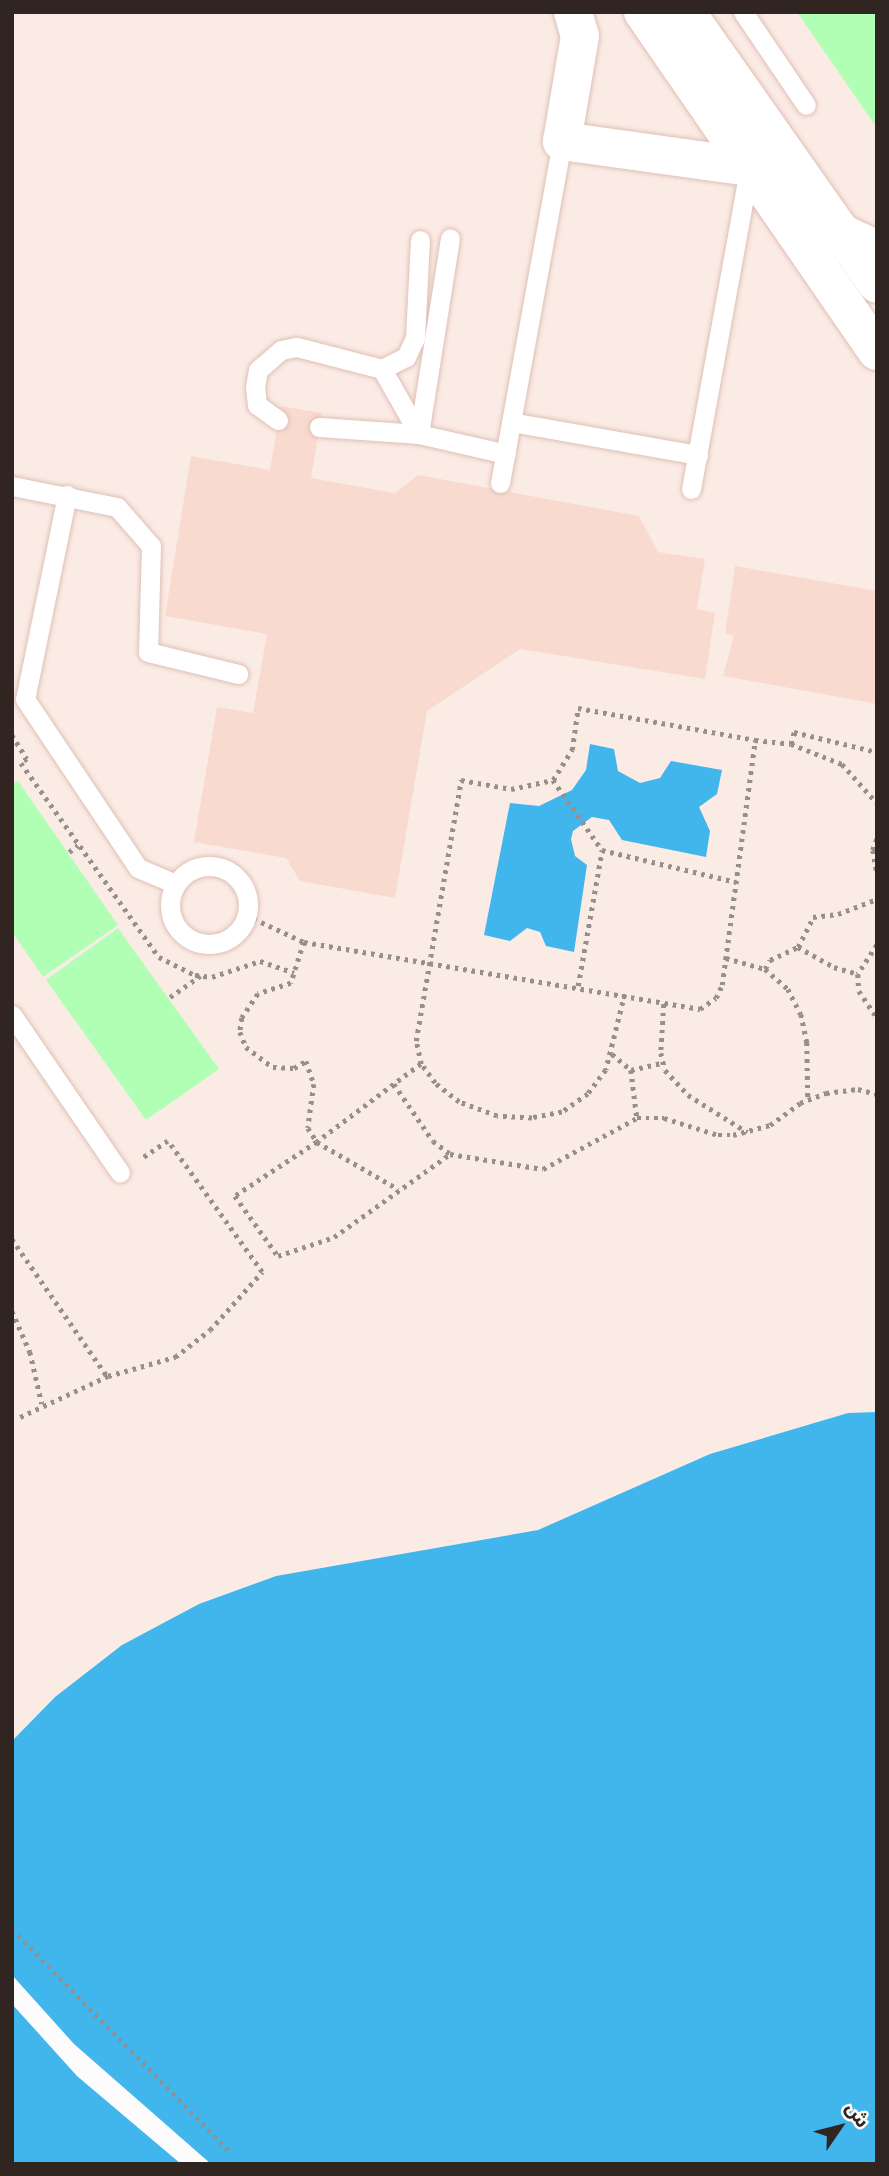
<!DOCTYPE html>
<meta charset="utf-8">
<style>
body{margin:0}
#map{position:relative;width:889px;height:2176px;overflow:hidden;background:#fcfcfc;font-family:Figtree,"Noto Sans Arabic",sans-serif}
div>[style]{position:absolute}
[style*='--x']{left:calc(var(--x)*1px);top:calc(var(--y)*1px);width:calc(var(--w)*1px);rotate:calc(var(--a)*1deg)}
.built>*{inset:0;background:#fbebe5}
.green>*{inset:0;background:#b1ffb4}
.water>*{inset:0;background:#40b6ec}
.building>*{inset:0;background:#f9dace}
.path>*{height:4.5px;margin-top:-2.25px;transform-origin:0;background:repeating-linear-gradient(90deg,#958f8d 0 3.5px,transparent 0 8.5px)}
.roads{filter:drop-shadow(0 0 2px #dfc0b5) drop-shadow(0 0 2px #dfc0b5)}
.service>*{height:19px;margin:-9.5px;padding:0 9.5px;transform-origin:9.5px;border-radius:9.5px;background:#fff}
.service>.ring{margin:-9.5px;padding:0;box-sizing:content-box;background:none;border:19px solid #fff;border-radius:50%}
.minor>*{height:38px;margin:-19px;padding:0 19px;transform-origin:19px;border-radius:19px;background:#fff}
span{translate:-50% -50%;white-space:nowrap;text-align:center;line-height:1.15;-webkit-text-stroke:5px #fcfcfc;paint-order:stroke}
.frame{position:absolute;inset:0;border:14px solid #302521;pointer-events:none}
.north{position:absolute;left:805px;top:2092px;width:70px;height:70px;-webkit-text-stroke:5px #fcfcfc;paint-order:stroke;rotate:55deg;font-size:19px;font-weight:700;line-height:28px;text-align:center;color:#302521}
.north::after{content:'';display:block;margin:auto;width:24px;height:32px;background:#302521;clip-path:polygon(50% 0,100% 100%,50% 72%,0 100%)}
</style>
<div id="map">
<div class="built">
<div style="clip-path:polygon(12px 12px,659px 12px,877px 330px,877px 1412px,848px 1413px,710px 1454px,538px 1530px,276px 1576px,199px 1604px,122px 1645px,55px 1697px,12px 1741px)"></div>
<div style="clip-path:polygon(672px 12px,877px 12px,877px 306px)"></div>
</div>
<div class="green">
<div style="clip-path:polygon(797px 12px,877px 12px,877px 128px)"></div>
<div style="clip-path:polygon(18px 781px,118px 925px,43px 977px,12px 932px,12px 785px)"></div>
<div style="clip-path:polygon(118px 928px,219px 1069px,146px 1120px,46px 980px)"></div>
</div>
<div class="water">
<div style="clip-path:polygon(590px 744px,614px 749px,618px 771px,640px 783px,660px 778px,671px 761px,722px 770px,717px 794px,699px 807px,710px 831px,706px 857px,622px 840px,609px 820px,592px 817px,573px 831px,571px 839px,575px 856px,587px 865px,574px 952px,546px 946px,540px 932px,527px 928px,510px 941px,484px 935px,510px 803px,539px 806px,572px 790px,586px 770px)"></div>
<div style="clip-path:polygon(877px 1412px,877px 2164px,211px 2164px,74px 2044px,12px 1975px,12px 1741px,55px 1697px,122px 1645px,199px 1604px,276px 1576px,538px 1530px,710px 1454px,848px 1413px)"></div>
<div style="clip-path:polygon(12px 2004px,77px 2076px,181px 2164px,12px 2164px)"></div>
</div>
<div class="building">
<div style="clip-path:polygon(281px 406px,322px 413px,311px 478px,395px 493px,418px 475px,639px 516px,658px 552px,705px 559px,697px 609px,715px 613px,705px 679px,520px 649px,427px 711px,395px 898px,300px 881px,286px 858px,194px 842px,217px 707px,253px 713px,267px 634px,165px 616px,191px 456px,270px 470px)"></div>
<div style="clip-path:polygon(735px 566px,877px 591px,877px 704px,723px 676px,734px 635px,725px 634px)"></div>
</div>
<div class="path">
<div style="--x:12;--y:735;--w:28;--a:58"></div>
<div style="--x:27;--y:759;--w:7;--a:146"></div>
<div style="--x:21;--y:763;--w:238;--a:54.6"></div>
<div style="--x:159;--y:957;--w:40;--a:26.6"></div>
<div style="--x:195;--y:975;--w:17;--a:7"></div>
<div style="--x:212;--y:977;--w:51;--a:-18.4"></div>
<div style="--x:260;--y:961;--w:36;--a:19"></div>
<div style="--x:791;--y:744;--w:12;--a:-76"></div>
<div style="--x:794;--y:732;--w:85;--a:13.5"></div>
<div style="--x:553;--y:780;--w:85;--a:55"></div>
<div style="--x:602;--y:850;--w:138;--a:13.4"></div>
<div style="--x:877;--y:839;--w:12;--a:110"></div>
<div style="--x:873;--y:850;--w:23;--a:80"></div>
<div style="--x:69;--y:852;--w:11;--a:-38"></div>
<div style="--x:246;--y:915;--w:64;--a:25"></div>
<div style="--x:304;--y:942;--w:402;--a:9.6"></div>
<div style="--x:700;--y:1009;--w:19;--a:-35"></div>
<div style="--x:716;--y:998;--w:14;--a:-65"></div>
<div style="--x:722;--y:985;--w:247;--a:-82.3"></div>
<div style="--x:755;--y:740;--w:36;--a:6"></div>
<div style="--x:791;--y:744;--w:55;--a:21.4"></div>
<div style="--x:842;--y:764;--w:52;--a:48.1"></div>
<div style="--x:304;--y:942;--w:43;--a:107.6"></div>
<div style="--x:291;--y:983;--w:35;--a:162"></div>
<div style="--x:258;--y:994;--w:29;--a:124"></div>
<div style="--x:242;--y:1018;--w:14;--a:98"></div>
<div style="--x:240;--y:1032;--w:16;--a:68"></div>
<div style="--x:246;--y:1047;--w:34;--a:37"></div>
<div style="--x:273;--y:1067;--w:21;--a:3"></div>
<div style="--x:294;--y:1068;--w:14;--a:-30"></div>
<div style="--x:306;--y:1061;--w:24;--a:71"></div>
<div style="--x:314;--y:1084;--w:44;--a:97.8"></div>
<div style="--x:308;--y:1128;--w:17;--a:57"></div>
<div style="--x:317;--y:1142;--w:94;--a:30.1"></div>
<div style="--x:877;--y:945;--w:35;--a:123"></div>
<div style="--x:858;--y:974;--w:17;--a:87"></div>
<div style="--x:859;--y:991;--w:32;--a:56"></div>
<div style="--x:798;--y:947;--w:41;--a:29.1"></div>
<div style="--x:834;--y:967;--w:25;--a:16"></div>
<div style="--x:726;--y:958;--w:41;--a:15.8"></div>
<div style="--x:765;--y:969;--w:30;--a:41"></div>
<div style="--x:788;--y:989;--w:28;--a:63"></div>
<div style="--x:801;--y:1014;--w:29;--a:78"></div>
<div style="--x:807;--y:1042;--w:56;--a:89"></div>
<div style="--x:765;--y:969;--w:10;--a:-61"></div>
<div style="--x:770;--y:960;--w:31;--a:-25"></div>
<div style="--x:798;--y:947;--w:34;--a:-63"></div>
<div style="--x:813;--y:917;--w:25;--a:-7"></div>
<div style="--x:838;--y:914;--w:42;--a:-21"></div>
<div style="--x:578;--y:986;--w:138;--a:-80"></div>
<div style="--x:625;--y:994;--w:78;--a:104"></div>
<div style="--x:606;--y:1070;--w:30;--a:127"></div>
<div style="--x:588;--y:1094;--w:32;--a:145"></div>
<div style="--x:562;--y:1112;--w:31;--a:169"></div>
<div style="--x:532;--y:1118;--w:35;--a:-177"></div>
<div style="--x:497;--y:1116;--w:40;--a:-159.8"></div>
<div style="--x:459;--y:1102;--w:31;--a:-142"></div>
<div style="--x:435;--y:1083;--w:24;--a:-126"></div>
<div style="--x:421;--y:1064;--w:24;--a:-102"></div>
<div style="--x:416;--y:1041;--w:265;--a:-80.2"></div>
<div style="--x:461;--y:780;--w:51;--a:10.2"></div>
<div style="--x:511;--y:789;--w:43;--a:-12.1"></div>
<div style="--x:553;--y:780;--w:36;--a:-58"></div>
<div style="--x:572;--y:750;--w:42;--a:-81.9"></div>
<div style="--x:578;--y:708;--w:180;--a:10.2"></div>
<div style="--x:170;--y:997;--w:37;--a:-35"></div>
<div style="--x:664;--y:1004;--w:49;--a:93.5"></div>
<div style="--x:661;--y:1053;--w:17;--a:77"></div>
<div style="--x:665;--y:1070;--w:34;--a:47"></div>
<div style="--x:688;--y:1095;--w:70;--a:32.1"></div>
<div style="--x:612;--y:1054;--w:25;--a:40"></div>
<div style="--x:631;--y:1070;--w:32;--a:-13"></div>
<div style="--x:421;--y:1064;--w:130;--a:143.1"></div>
<div style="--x:317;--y:1142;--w:98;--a:146.6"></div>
<div style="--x:235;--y:1196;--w:74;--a:54.4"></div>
<div style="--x:278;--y:1256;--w:59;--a:-18.7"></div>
<div style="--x:334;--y:1237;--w:143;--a:-35.6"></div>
<div style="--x:631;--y:1070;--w:48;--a:82.9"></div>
<div style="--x:394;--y:1084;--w:69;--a:55.6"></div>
<div style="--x:433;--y:1141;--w:21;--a:37"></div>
<div style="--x:450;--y:1154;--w:94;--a:9.2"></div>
<div style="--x:543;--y:1169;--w:107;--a:-28.5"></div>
<div style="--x:637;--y:1118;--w:27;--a:0"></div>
<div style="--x:664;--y:1118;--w:57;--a:17.5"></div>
<div style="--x:718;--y:1135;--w:15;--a:0"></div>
<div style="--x:733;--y:1135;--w:38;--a:-15"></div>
<div style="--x:770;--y:1125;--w:37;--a:-36"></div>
<div style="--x:800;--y:1103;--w:28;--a:-21"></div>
<div style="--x:826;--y:1093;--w:32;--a:-7"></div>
<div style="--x:858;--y:1089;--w:20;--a:15"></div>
<div style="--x:12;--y:1239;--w:167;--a:55.3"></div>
<div style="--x:12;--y:1311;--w:45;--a:66.3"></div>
<div style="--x:30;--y:1352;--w:53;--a:77"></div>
<div style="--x:20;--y:1417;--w:97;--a:-25"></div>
<div style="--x:108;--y:1376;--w:70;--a:-15.8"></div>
<div style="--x:175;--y:1357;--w:44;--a:-37.6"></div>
<div style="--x:210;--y:1330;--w:78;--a:-48.1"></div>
<div style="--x:262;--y:1272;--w:161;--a:-125.7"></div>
<div style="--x:168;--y:1141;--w:32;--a:146"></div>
<div style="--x:12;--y:1929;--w:313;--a:45.6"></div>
</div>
<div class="roads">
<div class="service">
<div style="--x:743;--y:12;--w:112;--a:55.9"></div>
<div style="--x:843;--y:223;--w:38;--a:25"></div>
<div style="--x:382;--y:369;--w:75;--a:60.4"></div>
<div style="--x:278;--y:420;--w:26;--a:-144"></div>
<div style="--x:257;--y:405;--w:18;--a:-96"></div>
<div style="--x:255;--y:387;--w:17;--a:-80"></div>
<div style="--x:258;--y:370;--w:30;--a:-41"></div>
<div style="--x:281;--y:350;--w:16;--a:-11"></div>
<div style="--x:297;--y:347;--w:88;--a:14.5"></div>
<div style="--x:382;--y:369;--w:27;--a:-27"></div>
<div style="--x:406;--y:357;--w:21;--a:-65"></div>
<div style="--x:415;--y:338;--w:98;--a:-87.1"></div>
<div style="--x:511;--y:422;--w:190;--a:10"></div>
<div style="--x:319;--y:427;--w:100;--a:4"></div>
<div style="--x:419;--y:434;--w:89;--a:12.9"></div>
<div style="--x:419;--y:434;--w:198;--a:-81"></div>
<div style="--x:500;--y:483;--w:348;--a:-79.7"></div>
<div style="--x:12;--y:486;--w:107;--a:11.3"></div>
<div style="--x:117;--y:507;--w:52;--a:48.9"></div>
<div style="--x:151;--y:546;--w:106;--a:91.6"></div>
<div style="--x:148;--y:652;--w:93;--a:13.7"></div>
<div style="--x:691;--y:489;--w:324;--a:-79.7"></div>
<div style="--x:67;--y:495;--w:208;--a:101.6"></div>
<div style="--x:25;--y:699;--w:203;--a:56.2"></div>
<div style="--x:138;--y:868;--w:41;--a:22.8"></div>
<div class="ring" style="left:170px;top:866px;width:59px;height:59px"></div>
<div style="--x:12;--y:1015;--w:191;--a:55.6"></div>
</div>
<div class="minor">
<div style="--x:573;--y:12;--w:25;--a:74"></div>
<div style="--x:580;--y:36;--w:107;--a:99.7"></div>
<div style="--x:562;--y:141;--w:190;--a:7.9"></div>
<div style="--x:643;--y:12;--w:412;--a:55.4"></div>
<div style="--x:686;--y:12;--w:332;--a:54.9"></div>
</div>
</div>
<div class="frame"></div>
<div class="north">ش</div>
</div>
